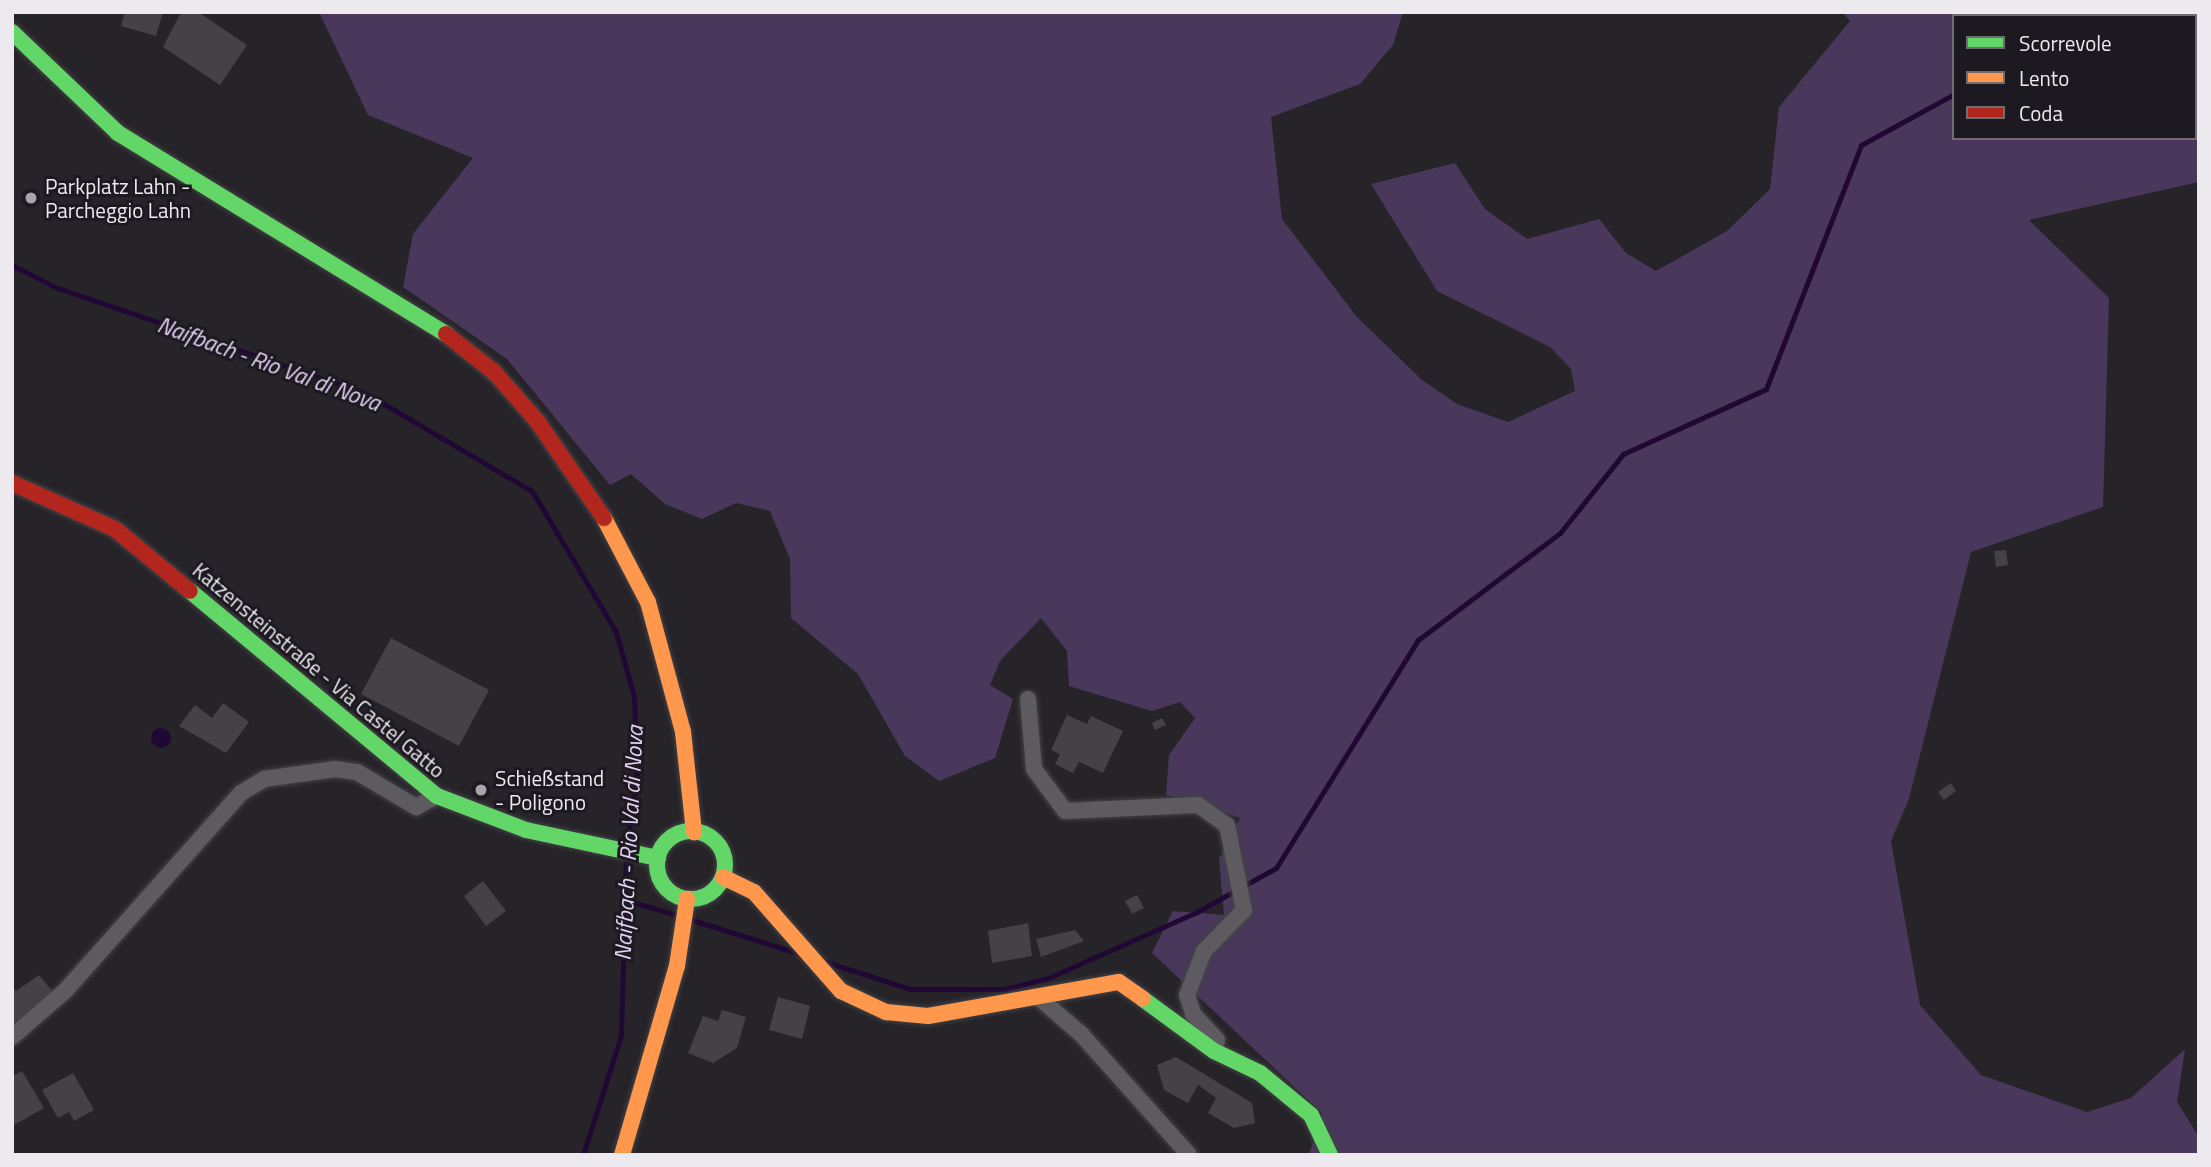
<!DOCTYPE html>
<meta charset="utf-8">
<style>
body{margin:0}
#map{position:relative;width:2211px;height:1167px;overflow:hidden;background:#262429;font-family:"Titillium Web",sans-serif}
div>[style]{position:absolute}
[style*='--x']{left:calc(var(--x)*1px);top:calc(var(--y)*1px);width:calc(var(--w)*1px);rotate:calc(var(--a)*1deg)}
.green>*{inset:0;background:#49385b}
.water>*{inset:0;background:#210834}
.round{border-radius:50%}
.stream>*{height:5px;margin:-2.5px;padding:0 2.5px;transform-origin:2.5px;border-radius:2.5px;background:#210834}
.building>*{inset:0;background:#444244}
.roads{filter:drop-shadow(0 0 2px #434245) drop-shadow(0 0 2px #434245)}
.street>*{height:16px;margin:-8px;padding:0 8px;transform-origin:8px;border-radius:8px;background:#5d5b5f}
.fast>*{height:16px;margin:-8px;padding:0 8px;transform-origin:8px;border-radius:8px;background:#63d668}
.fast>.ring{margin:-8px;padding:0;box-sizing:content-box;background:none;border:16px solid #63d668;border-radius:50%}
.slow>*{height:16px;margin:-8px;padding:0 8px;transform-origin:8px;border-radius:8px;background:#ff974d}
.jam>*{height:16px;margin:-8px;padding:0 8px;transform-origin:8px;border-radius:8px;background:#b3261e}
.dots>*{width:19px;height:19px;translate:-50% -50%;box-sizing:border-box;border:4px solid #1c1920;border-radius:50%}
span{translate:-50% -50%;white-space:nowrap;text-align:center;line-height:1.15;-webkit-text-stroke:6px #1c1920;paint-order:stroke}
.poi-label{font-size:21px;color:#eceaee}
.left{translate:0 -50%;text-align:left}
.street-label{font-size:21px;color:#eceaee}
.water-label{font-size:23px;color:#e2d2f4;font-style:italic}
.frame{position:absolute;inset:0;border:14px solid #eceaee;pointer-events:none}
.legend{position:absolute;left:1952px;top:14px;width:245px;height:126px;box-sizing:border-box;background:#1c1920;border:2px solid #6f6d72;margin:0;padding:9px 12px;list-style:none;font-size:21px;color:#eceaee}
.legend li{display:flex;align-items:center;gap:14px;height:35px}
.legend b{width:35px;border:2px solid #6f6d72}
</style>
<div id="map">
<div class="green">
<div style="clip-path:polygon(evenodd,319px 12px,1403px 12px,1393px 45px,1360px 84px,1271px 117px,1282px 219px,1357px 317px,1422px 380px,1457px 404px,1508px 422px,1575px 391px,1571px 369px,1550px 347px,1437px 291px,1371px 184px,1455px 163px,1485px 209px,1527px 239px,1599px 219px,1626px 253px,1656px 271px,1727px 231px,1770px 189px,1779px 107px,1850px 21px,1842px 12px,2199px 12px,2199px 182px,2029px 220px,2109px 298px,2103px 507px,1971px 552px,1909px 799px,1891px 841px,1920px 1005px,1981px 1075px,2087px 1112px,2131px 1098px,2185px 1049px,2177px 1102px,2199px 1137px,2199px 1155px,1309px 1155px,1322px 1113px,1152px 953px,1173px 911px,1224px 915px,1219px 859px,1240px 818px,1166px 795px,1169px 755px,1195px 718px,1180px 702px,1152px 711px,1069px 686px,1067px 651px,1041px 618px,1000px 661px,990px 685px,1013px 699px,995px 758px,939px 781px,905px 756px,858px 674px,791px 618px,790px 559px,770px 511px,736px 503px,702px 519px,665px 504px,631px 474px,610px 485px,507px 359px,403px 287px,413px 234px,473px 158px,368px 115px,319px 12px,1954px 16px,2195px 16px,2195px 138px,1954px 138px,1954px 16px)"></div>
</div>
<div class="water">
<div class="round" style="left:151px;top:728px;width:20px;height:20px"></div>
</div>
<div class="stream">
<div style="--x:2195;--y:80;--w:4;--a:14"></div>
<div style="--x:12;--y:265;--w:48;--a:27.1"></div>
<div style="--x:55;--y:287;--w:330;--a:18.9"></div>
<div style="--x:367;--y:394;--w:191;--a:30.5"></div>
<div style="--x:532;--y:491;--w:164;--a:59.2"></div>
<div style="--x:616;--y:632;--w:67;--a:74.5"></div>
<div style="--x:634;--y:697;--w:77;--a:87.8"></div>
<div style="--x:637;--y:774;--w:71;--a:98.1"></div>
<div style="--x:625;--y:900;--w:57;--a:16.2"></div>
<div style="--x:689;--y:919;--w:113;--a:17.5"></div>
<div style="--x:826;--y:962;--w:88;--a:17.8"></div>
<div style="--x:910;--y:989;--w:95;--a:0"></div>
<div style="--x:1005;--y:989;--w:44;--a:-14.3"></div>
<div style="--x:1048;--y:978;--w:161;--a:-23.9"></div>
<div style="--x:1195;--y:913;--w:93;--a:-29.1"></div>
<div style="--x:1276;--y:868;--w:269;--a:-58.1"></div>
<div style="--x:1418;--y:640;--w:178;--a:-37"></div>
<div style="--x:1560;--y:533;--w:101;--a:-51.4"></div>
<div style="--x:1623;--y:454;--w:157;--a:-24.4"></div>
<div style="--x:1766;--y:389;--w:262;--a:-68.7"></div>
<div style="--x:1861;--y:145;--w:106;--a:-28.7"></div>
<div style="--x:583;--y:1155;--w:126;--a:-72.4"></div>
<div style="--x:621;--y:1035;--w:178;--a:-88.4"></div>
</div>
<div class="building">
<div style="clip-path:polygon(125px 12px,163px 12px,156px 36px,121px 26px)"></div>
<div style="clip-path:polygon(181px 12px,198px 12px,247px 45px,220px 85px,163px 47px)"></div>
<div style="clip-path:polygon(2006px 550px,2008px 565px,1996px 567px,1994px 551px)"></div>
<div style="clip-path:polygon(391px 638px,489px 690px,459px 746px,361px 694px)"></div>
<div style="clip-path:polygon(223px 703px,249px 722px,226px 753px,179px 726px,195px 705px,212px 718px)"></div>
<div style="clip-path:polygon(1067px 715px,1087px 724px,1091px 716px,1123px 731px,1103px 773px,1079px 762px,1073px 773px,1055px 764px,1060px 754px,1051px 750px)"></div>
<div style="clip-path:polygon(1162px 718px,1166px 725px,1155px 730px,1152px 723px)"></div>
<div style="clip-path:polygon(1951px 783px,1956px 791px,1944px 800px,1938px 792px)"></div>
<div style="clip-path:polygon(483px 881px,506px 911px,486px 926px,464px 896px)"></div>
<div style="clip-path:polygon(1137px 895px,1144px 908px,1132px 914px,1125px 901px)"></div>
<div style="clip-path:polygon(1028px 923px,1032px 956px,992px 963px,988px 931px)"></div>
<div style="clip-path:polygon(1075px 930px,1084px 941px,1041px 957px,1036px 939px)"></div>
<div style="clip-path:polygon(39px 975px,53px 992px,12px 1027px,12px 987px,16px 991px)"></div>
<div style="clip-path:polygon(778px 997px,810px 1006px,802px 1039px,769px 1030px)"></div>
<div style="clip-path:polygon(722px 1010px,746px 1017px,737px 1048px,713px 1063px,688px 1053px,703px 1016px,718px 1021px)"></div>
<div style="clip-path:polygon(1176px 1057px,1252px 1103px,1255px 1123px,1234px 1128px,1208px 1113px,1216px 1098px,1198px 1085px,1188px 1103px,1164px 1090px,1157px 1065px)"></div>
<div style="clip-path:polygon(22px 1071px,44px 1108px,14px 1125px,12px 1076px)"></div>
<div style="clip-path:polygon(73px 1073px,94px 1110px,74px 1121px,69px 1112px,58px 1118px,42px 1090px)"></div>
</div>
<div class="roads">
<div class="street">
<div style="--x:1028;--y:699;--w:70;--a:85.1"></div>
<div style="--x:1034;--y:769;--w:52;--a:53.6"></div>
<div style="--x:1065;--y:811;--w:133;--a:-2.6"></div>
<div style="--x:1198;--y:805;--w:35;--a:35"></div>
<div style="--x:1227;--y:825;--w:87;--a:78.7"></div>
<div style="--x:1244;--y:910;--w:57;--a:134.3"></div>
<div style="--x:1204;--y:951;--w:47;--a:111.1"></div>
<div style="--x:1187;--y:995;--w:20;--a:72"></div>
<div style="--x:1193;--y:1014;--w:35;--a:47"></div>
<div style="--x:1217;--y:1040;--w:11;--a:105"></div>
<div style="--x:1038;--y:997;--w:57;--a:40.7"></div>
<div style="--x:1081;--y:1034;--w:162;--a:48.2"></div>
<div style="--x:12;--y:1037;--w:72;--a:-41"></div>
<div style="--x:66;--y:990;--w:264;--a:-48.4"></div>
<div style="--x:241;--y:793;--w:27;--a:-31"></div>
<div style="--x:264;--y:779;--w:72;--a:-8"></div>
<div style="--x:335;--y:769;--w:22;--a:8"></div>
<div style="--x:357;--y:772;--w:69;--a:30.7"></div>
<div style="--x:416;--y:807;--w:24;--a:-28"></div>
</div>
<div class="fast">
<div style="--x:12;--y:32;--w:146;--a:43.6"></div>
<div style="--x:118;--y:133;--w:385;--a:31.5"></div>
<div style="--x:190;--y:591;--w:321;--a:39.7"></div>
<div style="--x:437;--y:796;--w:95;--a:20.9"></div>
<div style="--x:526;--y:830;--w:135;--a:12"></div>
<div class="ring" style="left:657px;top:831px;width:52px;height:52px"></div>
<div style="--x:1143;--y:999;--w:88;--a:36.2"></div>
<div style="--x:1214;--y:1051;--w:51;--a:25.6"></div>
<div style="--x:1260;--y:1073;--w:66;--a:39.5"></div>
<div style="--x:1311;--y:1115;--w:44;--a:64.6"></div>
</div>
<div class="slow">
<div style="--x:604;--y:518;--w:95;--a:62.4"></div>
<div style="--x:648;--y:602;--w:135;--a:74.9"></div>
<div style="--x:683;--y:732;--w:101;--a:83.7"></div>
<div style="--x:723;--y:877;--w:34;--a:26"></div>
<div style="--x:754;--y:892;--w:132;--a:48.7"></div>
<div style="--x:841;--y:991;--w:50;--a:25"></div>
<div style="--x:886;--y:1012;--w:42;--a:5.4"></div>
<div style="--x:928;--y:1016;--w:194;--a:-10.1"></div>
<div style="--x:1119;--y:982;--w:29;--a:35"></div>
<div style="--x:622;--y:1155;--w:197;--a:-73.8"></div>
<div style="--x:677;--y:966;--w:68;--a:-81.5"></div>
</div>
<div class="jam">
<div style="--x:446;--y:334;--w:61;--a:38.4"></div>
<div style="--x:494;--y:372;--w:65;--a:48.7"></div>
<div style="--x:537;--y:421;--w:118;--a:55.4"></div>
<div style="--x:12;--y:483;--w:113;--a:24.1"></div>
<div style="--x:115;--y:529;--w:97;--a:39.6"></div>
</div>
</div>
<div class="dots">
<div style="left:31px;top:198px;background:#a7a5a9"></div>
<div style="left:481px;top:790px;background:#a7a5a9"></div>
</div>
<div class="poi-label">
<span class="left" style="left:45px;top:198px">Parkplatz Lahn -<br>Parcheggio Lahn</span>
<span class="left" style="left:495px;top:790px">Schießstand<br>- Poligono</span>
</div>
<div class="street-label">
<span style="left:319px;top:670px;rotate:40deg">Katzensteinstraße - Via Castel Gatto</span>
</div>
<div class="water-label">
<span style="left:269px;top:364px;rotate:20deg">Naifbach - Rio Val di Nova</span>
<span style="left:629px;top:843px;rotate:-87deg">Naifbach - Rio Val di Nova</span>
</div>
<div class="frame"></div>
<ul class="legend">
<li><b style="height:9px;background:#63d668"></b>Scorrevole</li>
<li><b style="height:9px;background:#ff974d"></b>Lento</li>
<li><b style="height:9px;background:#b3261e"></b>Coda</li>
</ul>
</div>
